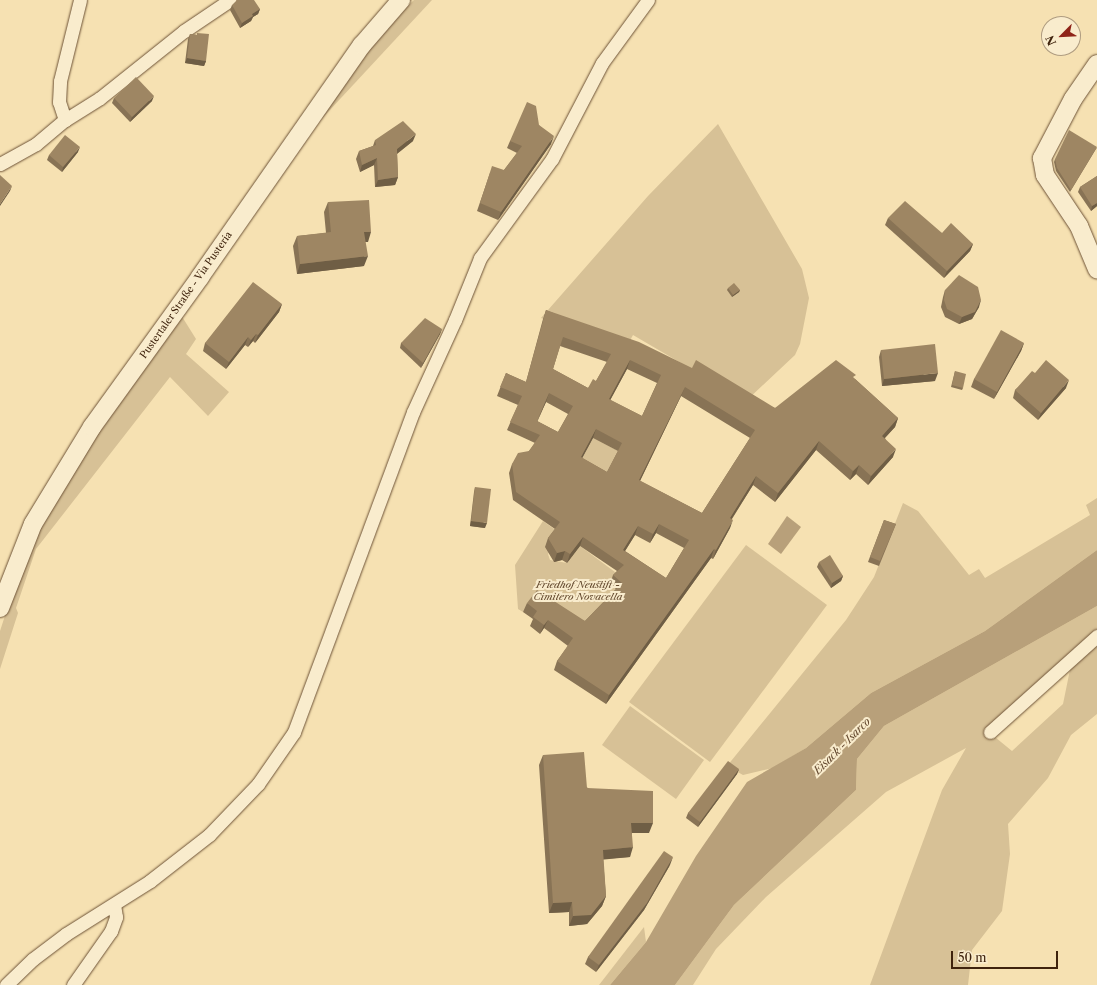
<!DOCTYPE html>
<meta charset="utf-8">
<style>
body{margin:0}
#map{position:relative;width:1097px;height:985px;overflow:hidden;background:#f6e1b2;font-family:"Libre Caslon Text",serif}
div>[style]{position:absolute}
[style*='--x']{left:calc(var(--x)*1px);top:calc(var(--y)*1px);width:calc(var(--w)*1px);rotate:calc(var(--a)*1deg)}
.green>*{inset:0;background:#d7c196}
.water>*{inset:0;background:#b8a07a}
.roads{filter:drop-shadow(0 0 1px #6d5236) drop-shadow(0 0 1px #6d5236)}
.street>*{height:13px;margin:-6.5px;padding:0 6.5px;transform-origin:6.5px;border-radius:6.5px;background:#f9eccd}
.secondary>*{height:18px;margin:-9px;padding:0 9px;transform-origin:9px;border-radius:9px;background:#f9eccd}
.wall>*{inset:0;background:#887355}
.shaded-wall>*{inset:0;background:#6f5e45}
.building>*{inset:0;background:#9e8663}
span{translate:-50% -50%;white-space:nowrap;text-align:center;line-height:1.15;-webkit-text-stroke:4px #f9eccd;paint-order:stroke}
.street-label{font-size:10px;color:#3f230d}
.park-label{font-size:10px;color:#654a2f;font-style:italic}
.water-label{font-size:11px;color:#63482e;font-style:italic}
.north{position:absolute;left:1041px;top:16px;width:40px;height:40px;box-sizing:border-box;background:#f9eccd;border:1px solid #af9c80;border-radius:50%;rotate:246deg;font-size:11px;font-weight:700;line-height:16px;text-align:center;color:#3f230d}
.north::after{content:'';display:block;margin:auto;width:14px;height:18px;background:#8f2418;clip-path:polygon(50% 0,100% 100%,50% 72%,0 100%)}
.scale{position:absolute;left:951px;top:951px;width:107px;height:18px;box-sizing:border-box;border:2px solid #3f230d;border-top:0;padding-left:5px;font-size:12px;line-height:14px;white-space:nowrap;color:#3f230d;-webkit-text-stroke:3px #f9eccd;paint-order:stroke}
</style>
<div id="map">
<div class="green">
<div style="clip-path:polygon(414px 0,432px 0,315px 126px,382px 31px)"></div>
<div style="clip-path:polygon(718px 124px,802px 269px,809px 298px,800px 344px,795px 355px,746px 401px,633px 335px,626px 348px,541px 318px,648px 196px)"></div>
<div style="clip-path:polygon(181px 315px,196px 339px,186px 354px,229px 392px,208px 416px,170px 377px,36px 549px,16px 608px,18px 613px,0 669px,0 631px,18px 576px,40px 527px,95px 438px)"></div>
<div style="clip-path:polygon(593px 438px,619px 451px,604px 481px,578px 466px)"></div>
<div style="clip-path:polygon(1097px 498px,1097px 550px,985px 631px,871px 693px,806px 748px,773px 768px,743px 775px,727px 766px,846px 620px,874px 577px,903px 503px,918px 511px,969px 575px,979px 569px,985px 578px,1090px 515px,1086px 505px)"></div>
<div style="clip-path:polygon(543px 521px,557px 531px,548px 554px,550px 560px,567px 563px,580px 546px,619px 575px,619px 592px,581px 629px,533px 599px,523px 612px,518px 609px,515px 565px)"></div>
<div style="clip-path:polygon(746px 545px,827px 605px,710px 762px,629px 702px)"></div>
<div style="clip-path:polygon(evenodd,1097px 606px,1097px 714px,1071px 735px,1048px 778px,1008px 824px,1010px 854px,1002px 911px,972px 950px,968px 985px,870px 985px,942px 790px,966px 748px,886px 792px,766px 897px,716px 949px,693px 985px,675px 985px,734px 905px,856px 790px,857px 759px,884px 726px,1097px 606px,1073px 655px,1063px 704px,1012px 751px,990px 733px,1073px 655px)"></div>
<div style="clip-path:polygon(630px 706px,704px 760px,676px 799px,602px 745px)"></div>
<div style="clip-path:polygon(644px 927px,646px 942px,610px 985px,599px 985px)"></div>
</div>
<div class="water">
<div style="clip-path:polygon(787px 516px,801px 527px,781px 554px,768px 544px)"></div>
<div style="clip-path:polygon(1097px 550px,1097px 606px,884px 726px,857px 759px,856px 790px,734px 905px,675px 985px,610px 985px,646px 942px,696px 856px,747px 782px,806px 748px,871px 693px,985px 631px)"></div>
</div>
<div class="roads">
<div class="street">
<div style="--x:65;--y:120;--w:19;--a:-108"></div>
<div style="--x:59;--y:102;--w:21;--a:-87"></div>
<div style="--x:60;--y:81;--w:83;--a:-76.1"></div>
<div style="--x:0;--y:164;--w:41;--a:-29.1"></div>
<div style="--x:36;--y:144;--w:38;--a:-40"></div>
<div style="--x:65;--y:120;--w:41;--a:-32.2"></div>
<div style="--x:100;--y:98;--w:107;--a:-38.6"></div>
<div style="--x:184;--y:31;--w:55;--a:-34"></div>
<div style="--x:990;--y:732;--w:144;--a:-41.9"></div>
<div style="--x:6;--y:985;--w:37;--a:-44"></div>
<div style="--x:33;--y:959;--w:41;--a:-37.1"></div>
<div style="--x:66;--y:934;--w:99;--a:-32.2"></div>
<div style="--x:150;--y:881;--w:75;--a:-37.9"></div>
<div style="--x:209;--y:835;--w:71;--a:-46.1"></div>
<div style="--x:258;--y:784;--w:63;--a:-55.3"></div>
<div style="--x:294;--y:732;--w:341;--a:-69.6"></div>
<div style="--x:413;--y:412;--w:101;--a:-65.5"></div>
<div style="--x:455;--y:320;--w:67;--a:-68"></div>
<div style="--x:480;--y:258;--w:122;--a:-54"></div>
<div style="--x:552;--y:159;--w:108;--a:-62.5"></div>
<div style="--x:602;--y:63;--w:78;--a:-53.9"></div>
<div style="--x:73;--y:985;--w:66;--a:-54.9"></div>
<div style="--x:111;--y:931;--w:15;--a:-70"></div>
<div style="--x:116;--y:917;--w:12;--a:-99"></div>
</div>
<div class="secondary">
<div style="--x:1097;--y:64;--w:42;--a:124.4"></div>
<div style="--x:1073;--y:99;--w:67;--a:117.7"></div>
<div style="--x:1042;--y:158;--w:17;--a:80"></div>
<div style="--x:1045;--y:175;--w:61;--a:56.3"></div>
<div style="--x:1079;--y:226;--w:47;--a:67.3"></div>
<div style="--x:0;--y:608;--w:90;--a:-68.6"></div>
<div style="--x:33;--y:524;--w:114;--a:-58.7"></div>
<div style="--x:92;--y:427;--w:185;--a:-54.2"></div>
<div style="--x:200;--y:277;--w:283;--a:-55.1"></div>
<div style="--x:362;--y:45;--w:60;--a:-49.1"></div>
</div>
</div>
<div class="wall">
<div style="clip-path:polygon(232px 5px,260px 9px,258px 14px,253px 17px,251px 21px,240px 28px,230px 10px)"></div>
<div style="clip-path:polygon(197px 33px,206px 61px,204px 66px,185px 63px,188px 39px,190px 34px,197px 35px)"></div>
<div style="clip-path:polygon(114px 98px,152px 101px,130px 122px,112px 103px)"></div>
<div style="clip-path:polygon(539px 125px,551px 144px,498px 220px,477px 211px,490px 173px,504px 170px,517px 153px,507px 148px,510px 141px)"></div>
<div style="clip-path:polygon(375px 140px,413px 141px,397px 154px,398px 177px,395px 185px,375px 187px,374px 165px,360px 172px,356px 159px,359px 151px,373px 146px)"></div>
<div style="clip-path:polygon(1097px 148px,1096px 149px,1070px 192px,1056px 171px,1054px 162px,1055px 159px)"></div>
<div style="clip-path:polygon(78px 152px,62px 172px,47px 160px,49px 155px)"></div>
<div style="clip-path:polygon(1097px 176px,1097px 206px,1091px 211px,1078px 192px,1080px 187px)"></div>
<div style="clip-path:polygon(328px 202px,368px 242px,365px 242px,364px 266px,297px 274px,293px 246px,297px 236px,326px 233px,324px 212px)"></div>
<div style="clip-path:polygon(888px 218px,942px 233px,973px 244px,970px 251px,944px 278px,885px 225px)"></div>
<div style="clip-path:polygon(728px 288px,740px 290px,739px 292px,732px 297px,727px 290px)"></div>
<div style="clip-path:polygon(945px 290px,979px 307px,972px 319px,959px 324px,945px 317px,941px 307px,943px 297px)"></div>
<div style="clip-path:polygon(282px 304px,279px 312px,255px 343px,253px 341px,248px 347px,245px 345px,226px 369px,203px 351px,205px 343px)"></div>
<div style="clip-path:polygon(evenodd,546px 310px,775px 408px,855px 379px,898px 418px,895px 427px,885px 438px,893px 457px,868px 485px,856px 474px,850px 480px,816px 450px,775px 502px,753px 485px,732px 519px,730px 528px,713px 559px,711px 558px,606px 704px,554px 670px,557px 661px,568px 646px,544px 628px,540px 634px,530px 626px,533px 619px,523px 612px,527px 603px,585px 621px,616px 589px,610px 584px,613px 575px,617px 571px,580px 546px,567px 563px,562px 560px,554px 562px,545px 547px,548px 538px,555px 529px,513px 500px,509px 473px,512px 464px,529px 451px,535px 443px,507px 430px,518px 405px,497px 396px,506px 373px,526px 382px,543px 319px,546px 310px,560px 346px,607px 362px,596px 381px,588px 388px,553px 369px,560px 346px,546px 310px,627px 369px,657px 383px,642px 416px,610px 400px,627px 369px,546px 310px,681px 396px,750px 438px,702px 513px,640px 481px,681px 396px,546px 310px,546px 402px,568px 414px,558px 432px,537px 421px,546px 402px,546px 310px,593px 438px,618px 451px,607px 472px,582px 458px,593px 438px,546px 310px,656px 533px,684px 548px,666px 578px,625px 551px,635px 535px,650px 543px,656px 533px)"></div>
<div style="clip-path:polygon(442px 329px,440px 334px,421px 368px,400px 348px,401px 343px)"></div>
<div style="clip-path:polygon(1024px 343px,1021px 351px,994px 399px,971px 387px,974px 379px)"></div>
<div style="clip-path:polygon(881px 350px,935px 381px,882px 386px,879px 357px)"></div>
<div style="clip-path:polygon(955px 371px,963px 388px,962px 390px,951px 387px)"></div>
<div style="clip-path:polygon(1035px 373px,1066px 388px,1038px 420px,1013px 398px,1015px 390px)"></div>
<div style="clip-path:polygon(475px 487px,485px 528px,470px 526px,474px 492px)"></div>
<div style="clip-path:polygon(884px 520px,896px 524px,879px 566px,868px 562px)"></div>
<div style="clip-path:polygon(819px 562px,843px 576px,841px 581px,831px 588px,817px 567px)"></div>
<div style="clip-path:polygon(543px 755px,649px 833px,632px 833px,630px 857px,603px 859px,606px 896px,602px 906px,587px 924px,569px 926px,569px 912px,549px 913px,539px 765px)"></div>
<div style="clip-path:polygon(739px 769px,737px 774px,698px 827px,686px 818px,688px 813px)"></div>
<div style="clip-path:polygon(670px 865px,644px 910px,596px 972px,585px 964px,588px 957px)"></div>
</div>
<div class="shaded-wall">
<div style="clip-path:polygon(260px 9px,258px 14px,253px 17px,251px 21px,240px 28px,242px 23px,252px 14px)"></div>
<div style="clip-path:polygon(187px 58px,206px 61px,204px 66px,185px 63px)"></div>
<div style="clip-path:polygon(154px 96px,152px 101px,130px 122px,132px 117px)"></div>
<div style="clip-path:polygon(416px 134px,413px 141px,394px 156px,397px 149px)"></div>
<div style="clip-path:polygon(554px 136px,551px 144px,498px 220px,501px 212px)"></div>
<div style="clip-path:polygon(80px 147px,78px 152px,62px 172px,63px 167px)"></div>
<div style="clip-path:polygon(377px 158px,374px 165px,360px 172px,362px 165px)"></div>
<div style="clip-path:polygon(398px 177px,395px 185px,375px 187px,378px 180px)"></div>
<div style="clip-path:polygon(12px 186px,10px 191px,0 206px,0 204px)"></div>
<div style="clip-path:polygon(1097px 203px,1097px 206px,1091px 211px,1092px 206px)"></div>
<div style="clip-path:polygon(364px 232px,371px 232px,368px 242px,361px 242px)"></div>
<div style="clip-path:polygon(973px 244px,970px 251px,944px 278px,947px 271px)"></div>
<div style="clip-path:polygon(368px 256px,364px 266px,297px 274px,300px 264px)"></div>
<div style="clip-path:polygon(740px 290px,739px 292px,732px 297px,733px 295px)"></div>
<div style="clip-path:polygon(981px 300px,979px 307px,972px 319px,959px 324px,962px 317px)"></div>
<div style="clip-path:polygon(282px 304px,279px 312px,255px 343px,258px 335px)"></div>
<div style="clip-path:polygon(442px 329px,440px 334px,421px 368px,423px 363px)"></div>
<div style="clip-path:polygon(256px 334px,253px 341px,248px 347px,251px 340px)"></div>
<div style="clip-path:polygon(248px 337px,245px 345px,226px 369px,229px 362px)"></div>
<div style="clip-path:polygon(1024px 343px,1021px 351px,994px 399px,997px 392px)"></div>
<div style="clip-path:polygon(630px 360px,627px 369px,606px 408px,609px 399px)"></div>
<div style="clip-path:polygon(938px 373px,935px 381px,882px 386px,884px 379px)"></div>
<div style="clip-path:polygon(1069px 380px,1066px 388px,1038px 420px,1041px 413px)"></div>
<div style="clip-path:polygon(685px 387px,681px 396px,636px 489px,639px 480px)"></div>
<div style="clip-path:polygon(549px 393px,546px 402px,534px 429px,537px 421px)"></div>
<div style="clip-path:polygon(898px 418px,895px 427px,879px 444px,882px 436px)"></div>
<div style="clip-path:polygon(596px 429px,593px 438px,578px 466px,581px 457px)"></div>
<div style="clip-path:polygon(819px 441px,816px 450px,775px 502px,778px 493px)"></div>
<div style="clip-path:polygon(896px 449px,893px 457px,868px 485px,871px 476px)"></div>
<div style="clip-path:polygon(859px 465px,856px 474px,850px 480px,853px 471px)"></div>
<div style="clip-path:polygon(756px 476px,753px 485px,727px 526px,730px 518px)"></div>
<div style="clip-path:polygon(733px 520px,730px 528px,713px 559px,716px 550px)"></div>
<div style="clip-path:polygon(471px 521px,487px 523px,485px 528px,470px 526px)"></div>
<div style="clip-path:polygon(659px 524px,656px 533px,650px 543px,653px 534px)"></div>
<div style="clip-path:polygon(638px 526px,635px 535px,620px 559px,623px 550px)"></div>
<div style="clip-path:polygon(583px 537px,580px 546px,567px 563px,570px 554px)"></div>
<div style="clip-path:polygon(714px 549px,711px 558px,606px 704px,609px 695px)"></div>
<div style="clip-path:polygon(565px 551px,562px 560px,554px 562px,557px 553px)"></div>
<div style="clip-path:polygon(843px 576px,841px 581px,831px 588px,832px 583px)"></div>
<div style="clip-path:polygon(548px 620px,544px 628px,540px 634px,544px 625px)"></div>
<div style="clip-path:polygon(739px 769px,737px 774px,698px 827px,700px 822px)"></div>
<div style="clip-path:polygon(631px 823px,653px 823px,649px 833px,627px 833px)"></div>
<div style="clip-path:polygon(633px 847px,630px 857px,599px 860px,603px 850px)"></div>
<div style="clip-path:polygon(673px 857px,670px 865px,644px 910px,596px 972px,599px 965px)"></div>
<div style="clip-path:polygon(606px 896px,602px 906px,587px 924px,569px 926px,573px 916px)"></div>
<div style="clip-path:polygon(572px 902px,569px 912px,549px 913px,553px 903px)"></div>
</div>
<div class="building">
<div style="clip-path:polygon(237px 0,254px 0,260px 9px,252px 14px,253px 16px,242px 23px,232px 5px)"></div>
<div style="clip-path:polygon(197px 33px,209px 34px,206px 61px,187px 58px,190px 34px,197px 35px)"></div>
<div style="clip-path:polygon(136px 77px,154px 96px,132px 117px,114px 98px)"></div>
<div style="clip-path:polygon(527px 102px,536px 106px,539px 125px,554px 136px,501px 212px,480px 203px,492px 166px,504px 170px,522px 146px,510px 141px)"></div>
<div style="clip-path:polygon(403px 121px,416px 134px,397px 149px,398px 177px,378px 180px,377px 158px,362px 165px,359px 151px,376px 145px,375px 140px)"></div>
<div style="clip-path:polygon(1069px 130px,1097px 147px,1071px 190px,1057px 168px,1055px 159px)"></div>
<div style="clip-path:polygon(65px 135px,80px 147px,63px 167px,49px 155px)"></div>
<div style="clip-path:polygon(0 175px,12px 186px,0 204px)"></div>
<div style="clip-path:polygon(1097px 176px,1097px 203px,1092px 206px,1080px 187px)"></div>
<div style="clip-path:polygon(369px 200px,371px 232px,364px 232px,368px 256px,300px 264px,297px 236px,331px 232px,328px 202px)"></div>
<div style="clip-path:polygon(905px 201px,942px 233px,951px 223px,973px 244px,947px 271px,888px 218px)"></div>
<div style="clip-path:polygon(959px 275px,978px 287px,981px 300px,975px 312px,962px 317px,947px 309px,944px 300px,945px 290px)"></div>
<div style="clip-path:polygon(253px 282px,282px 304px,258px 335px,256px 334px,251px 340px,248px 337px,229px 362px,205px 343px)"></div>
<div style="clip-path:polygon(734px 283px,740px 290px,733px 295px,728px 288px)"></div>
<div style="clip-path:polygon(evenodd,546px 310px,639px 342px,692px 368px,696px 360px,775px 408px,836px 360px,856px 375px,853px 377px,898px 418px,882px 436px,896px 449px,871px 476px,859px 465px,853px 471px,819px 441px,778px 493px,756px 476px,730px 518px,733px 520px,716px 550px,714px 549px,609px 695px,557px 661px,573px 638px,548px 620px,544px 625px,533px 617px,537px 611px,527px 603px,537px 590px,585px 621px,622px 583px,613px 575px,624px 565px,583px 537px,570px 554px,565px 551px,557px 553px,548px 538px,560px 522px,516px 492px,512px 464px,518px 453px,529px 451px,540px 435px,510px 422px,522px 396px,500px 387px,506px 373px,526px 382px,546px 310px,563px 337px,611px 354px,596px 381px,593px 379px,588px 388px,553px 369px,563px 337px,546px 310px,630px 360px,661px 375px,642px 416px,609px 399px,630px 360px,546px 310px,685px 387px,755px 430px,702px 513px,639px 480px,685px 387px,546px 310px,549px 393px,573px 406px,558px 432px,537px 421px,549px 393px,546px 310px,596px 429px,622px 443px,607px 472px,581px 457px,596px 429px,546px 310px,659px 524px,689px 540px,666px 578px,623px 550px,638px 526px,653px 534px,659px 524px)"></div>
<div style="clip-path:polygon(425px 318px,442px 329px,423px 363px,401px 343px)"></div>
<div style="clip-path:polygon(1001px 330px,1024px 343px,997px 392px,974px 379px)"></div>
<div style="clip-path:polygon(935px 344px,938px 373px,884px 379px,881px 350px)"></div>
<div style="clip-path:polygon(1046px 360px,1069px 380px,1041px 413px,1015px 390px,1032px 371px,1035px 373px)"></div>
<div style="clip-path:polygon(955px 371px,966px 374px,963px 388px,952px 385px)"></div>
<div style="clip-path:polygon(475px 487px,491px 489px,487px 523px,471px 521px)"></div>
<div style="clip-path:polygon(884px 520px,896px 524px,880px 561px,870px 557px)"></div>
<div style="clip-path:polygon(830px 555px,843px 576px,832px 583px,819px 562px)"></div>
<div style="clip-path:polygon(584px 752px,587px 788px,653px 791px,653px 823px,631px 823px,633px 847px,603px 850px,606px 896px,591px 915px,573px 916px,572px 902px,553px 903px,543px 755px)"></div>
<div style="clip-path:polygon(728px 761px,739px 769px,700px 822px,688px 813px)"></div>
<div style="clip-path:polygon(664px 851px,673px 857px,647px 903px,599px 965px,588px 957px)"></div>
</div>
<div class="street-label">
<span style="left:186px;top:295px;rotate:-55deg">Pustertaler Straße - Via Pusteria</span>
</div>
<div class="park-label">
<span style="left:578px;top:590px">Friedhof Neustift -<br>Cimitero Novacella</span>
</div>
<div class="water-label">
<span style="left:842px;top:746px;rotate:-45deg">Eisack - Isarco</span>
</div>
<div class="north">N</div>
<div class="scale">50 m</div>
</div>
